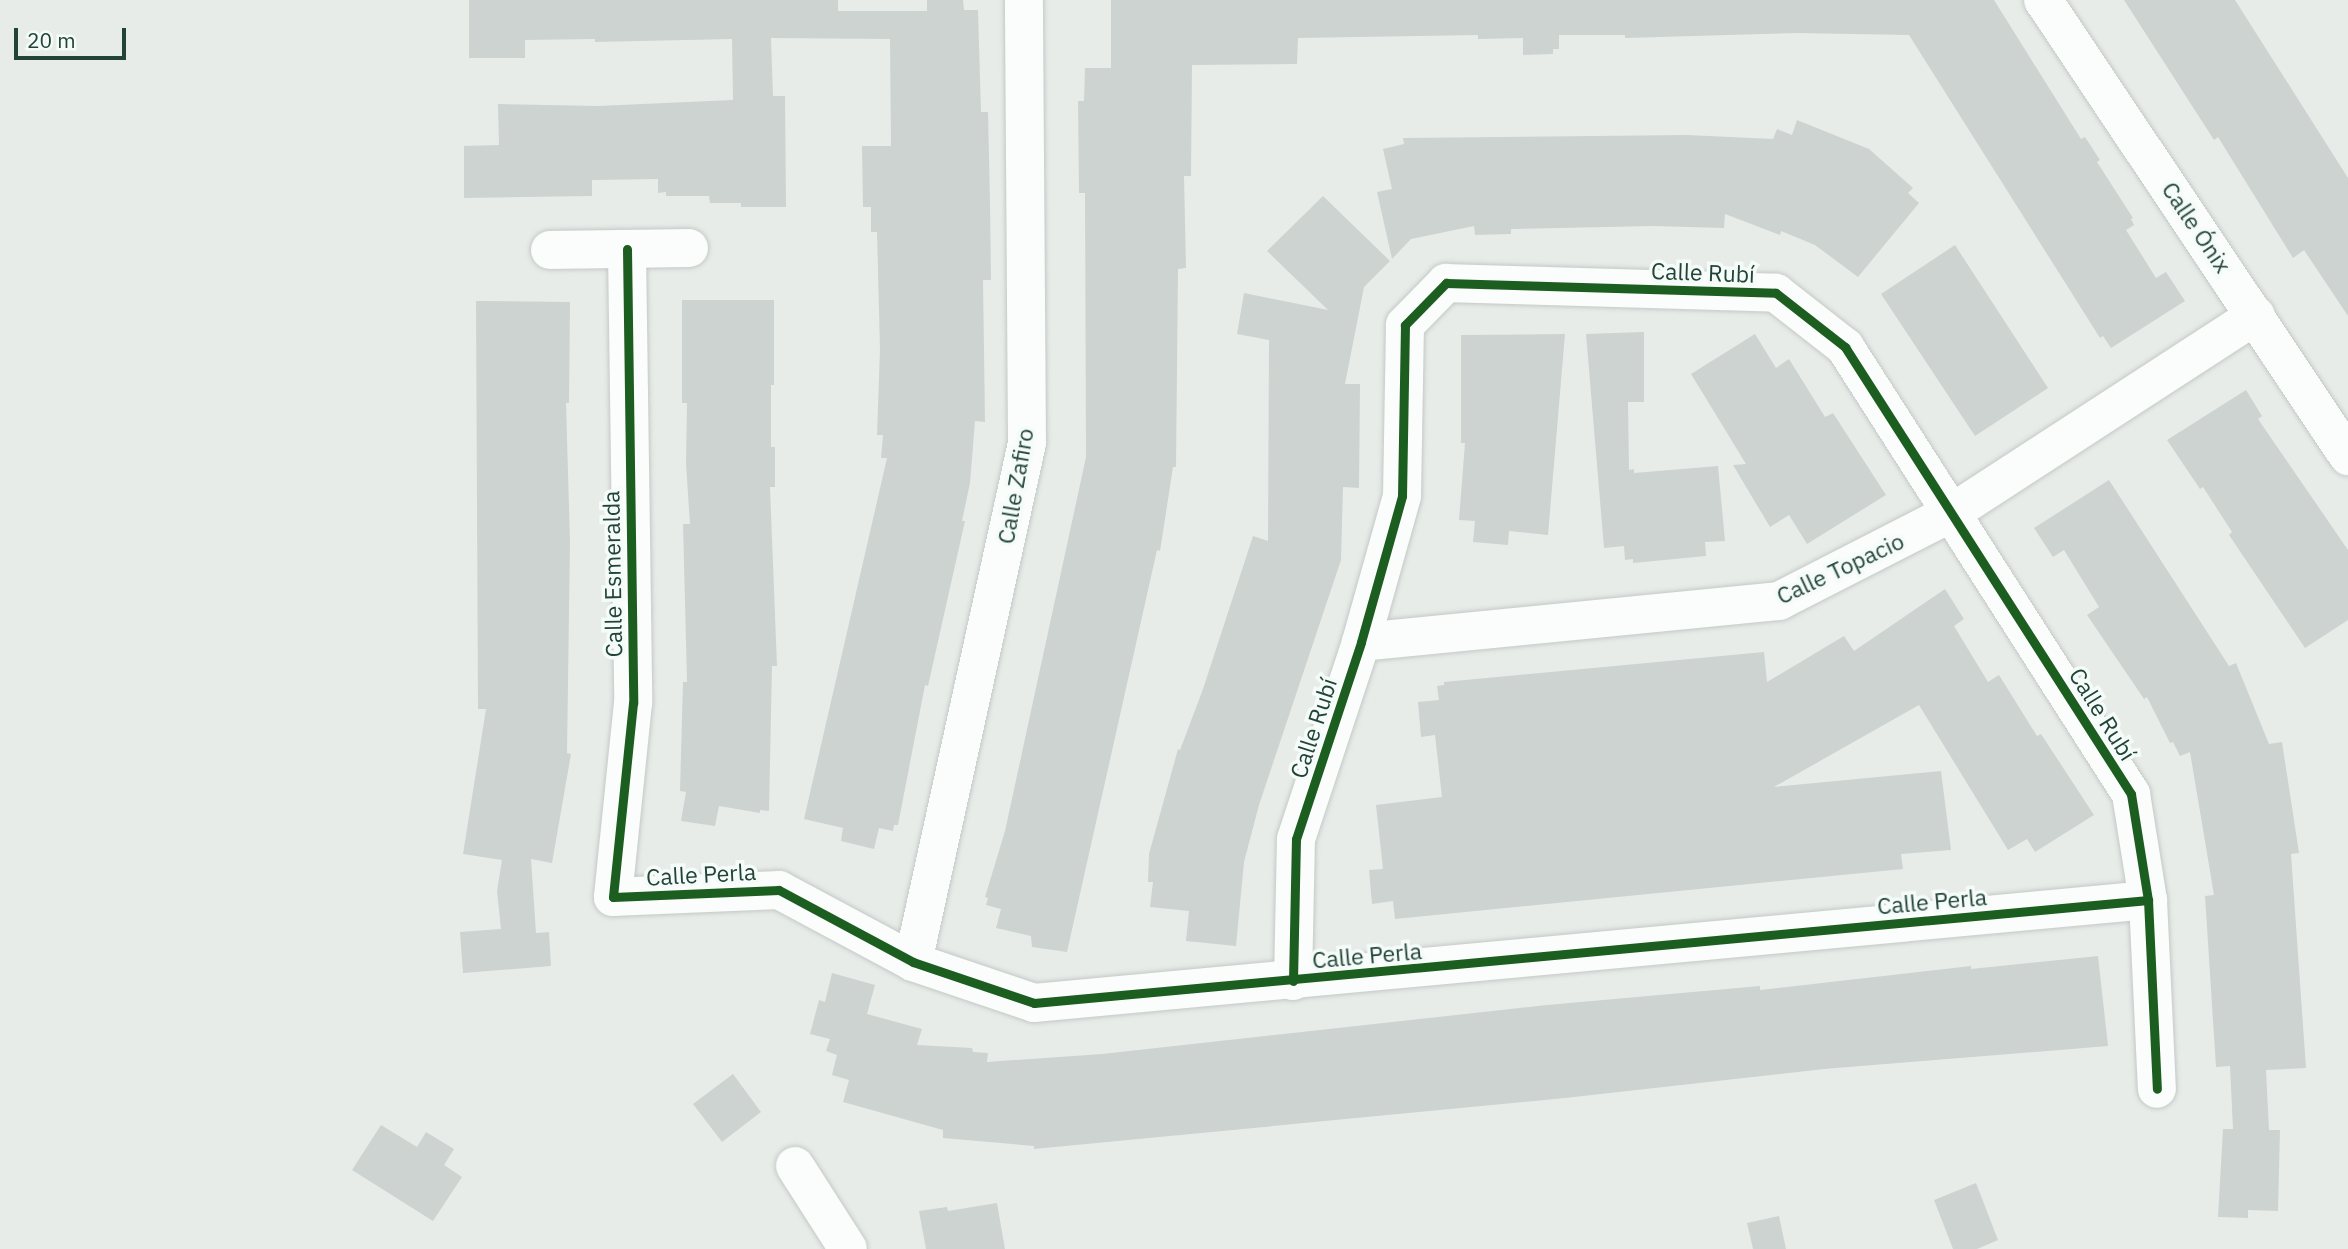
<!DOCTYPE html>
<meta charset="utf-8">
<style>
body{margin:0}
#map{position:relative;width:2348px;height:1249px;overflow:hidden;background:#e7ece9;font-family:"IBM Plex Sans",sans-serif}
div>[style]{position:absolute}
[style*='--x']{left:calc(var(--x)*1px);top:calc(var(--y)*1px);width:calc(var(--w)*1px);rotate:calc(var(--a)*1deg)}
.building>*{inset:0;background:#cdd3d1}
.roads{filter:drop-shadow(0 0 2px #c4c9c6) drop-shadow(0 0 2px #c4c9c6)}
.minor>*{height:38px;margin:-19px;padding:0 19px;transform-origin:19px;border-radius:19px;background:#fbfcfc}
.cycleway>*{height:9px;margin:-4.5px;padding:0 4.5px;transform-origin:4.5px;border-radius:4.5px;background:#1b5e20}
span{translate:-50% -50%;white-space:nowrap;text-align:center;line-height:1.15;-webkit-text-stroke:7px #f5fbf8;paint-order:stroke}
.street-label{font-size:23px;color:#214338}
.scale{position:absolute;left:14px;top:28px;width:112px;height:32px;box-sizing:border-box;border:4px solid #214338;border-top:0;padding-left:9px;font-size:21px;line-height:24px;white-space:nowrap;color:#214338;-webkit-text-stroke:5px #f5fbf8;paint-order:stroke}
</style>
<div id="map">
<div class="building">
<div style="clip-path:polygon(469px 0,838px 0,838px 11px,927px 11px,927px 0,963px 0,964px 10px,978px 10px,981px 112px,988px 112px,990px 202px,991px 280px,983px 280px,985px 422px,975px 421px,970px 483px,962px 521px,965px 521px,928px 686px,925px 685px,898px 825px,894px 825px,893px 831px,879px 828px,874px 849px,841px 841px,843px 828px,804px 819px,887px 458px,881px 458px,883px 435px,877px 435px,880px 349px,877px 232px,871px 232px,871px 207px,863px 207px,862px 146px,891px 146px,890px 39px,771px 38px,773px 96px,785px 96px,786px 207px,741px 207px,741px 203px,710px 203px,709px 196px,666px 196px,666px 192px,658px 193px,658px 179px,592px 180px,592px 196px,464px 198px,464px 146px,499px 145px,498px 104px,598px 106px,733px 100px,732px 39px,595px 42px,595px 39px,525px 40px,525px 58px,469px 58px)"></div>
<div style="clip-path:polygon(1111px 0,1994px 0,2081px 139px,2085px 137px,2100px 160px,2097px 162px,2133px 218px,2131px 219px,2134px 225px,2126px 230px,2156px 278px,2166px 272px,2185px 301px,2111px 348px,2103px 336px,2100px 338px,1909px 35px,1796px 33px,1625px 38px,1625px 35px,1559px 35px,1559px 49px,1553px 49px,1553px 54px,1523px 55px,1523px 38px,1478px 39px,1478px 35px,1298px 38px,1297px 64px,1192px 65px,1191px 176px,1184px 176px,1186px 268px,1178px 269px,1176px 467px,1173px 467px,1160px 551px,1157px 550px,1067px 952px,1032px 947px,1031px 936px,996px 928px,1001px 909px,986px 905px,988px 898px,985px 897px,1005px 831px,1086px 457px,1085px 193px,1079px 193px,1078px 101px,1084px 101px,1085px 68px,1111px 68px)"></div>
<div style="clip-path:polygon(2124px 0,2235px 0,2348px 178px,2348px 316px,2304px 250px,2293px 258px,2218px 137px,2214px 140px)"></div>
<div style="clip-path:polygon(1797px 120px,1869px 149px,1913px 188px,1908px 193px,1919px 203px,1858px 277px,1815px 245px,1781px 231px,1780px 235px,1725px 214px,1724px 228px,1653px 226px,1511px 229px,1511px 234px,1475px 235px,1474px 226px,1411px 239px,1392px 259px,1377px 192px,1392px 189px,1383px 149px,1404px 144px,1403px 138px,1687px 135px,1773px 139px,1777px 129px,1792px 135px)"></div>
<div style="clip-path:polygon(1323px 196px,1390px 261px,1364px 287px,1345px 384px,1360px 384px,1359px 488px,1343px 487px,1341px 560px,1259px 805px,1244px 862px,1236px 946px,1186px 941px,1189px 911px,1150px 907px,1153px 882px,1148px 882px,1149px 854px,1178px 749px,1180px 750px,1203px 689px,1253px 536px,1268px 541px,1269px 340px,1237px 334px,1244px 293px,1328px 310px,1267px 251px)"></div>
<div style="clip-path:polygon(1955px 245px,2048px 388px,1975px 436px,1881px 294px)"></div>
<div style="clip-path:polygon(682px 300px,774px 300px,774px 385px,771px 385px,771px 447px,775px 447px,775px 487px,770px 487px,777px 666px,772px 666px,769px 811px,760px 810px,760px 813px,719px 806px,715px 826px,681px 821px,686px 792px,680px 791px,683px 682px,687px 682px,683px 524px,690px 524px,686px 464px,687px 403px,682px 403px)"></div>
<div style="clip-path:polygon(476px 301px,570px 302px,569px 403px,566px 403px,570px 542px,567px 753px,571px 754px,552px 863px,531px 859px,536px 933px,549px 932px,551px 966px,463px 973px,460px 932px,501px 929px,497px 891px,502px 860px,463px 854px,486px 709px,478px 709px)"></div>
<div style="clip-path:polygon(1644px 332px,1644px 402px,1628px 402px,1629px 470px,1634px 469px,1634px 473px,1718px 466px,1725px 541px,1705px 542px,1706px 556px,1633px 563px,1633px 559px,1625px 560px,1624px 546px,1604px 548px,1586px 334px)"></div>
<div style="clip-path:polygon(1565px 334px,1548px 535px,1509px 531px,1508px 545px,1473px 542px,1475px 521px,1459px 520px,1465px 443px,1461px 443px,1461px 335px)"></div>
<div style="clip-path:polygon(1755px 334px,1776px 368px,1789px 359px,1825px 417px,1833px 413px,1886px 495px,1807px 544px,1789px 515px,1770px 527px,1733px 465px,1746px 464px,1691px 374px)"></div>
<div style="clip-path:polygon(2246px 390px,2262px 416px,2258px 419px,2348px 550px,2348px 620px,2305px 648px,2229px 535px,2232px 532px,2203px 487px,2200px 489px,2167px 440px)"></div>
<div style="clip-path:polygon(2109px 480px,2229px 666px,2236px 663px,2269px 744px,2282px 742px,2299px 853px,2291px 854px,2306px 1068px,2266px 1070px,2269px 1130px,2280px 1130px,2278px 1211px,2248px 1210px,2248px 1218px,2218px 1217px,2223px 1129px,2233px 1129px,2230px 1066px,2216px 1067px,2205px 896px,2214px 895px,2190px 752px,2180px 756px,2173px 742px,2170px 743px,2147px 697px,2144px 699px,2087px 615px,2099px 607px,2064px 550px,2053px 557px,2034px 528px)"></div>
<div style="clip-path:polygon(1945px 589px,1964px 619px,1954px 626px,1988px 682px,1999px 675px,2037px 736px,2041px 734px,2094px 815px,2035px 852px,2027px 839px,2008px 850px,1919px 705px,1774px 787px,1941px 771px,1951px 850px,1901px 854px,1903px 869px,1395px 919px,1393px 901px,1372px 904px,1369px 870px,1383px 869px,1376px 805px,1442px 797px,1435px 735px,1421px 737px,1418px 702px,1439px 700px,1437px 686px,1444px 685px,1444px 682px,1764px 652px,1767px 682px,1844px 636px,1854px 651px)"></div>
<div style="clip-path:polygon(2098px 956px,2108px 1046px,1824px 1069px,1565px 1098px,1034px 1149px,1034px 1146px,943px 1138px,943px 1130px,843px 1102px,849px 1080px,832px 1075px,837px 1055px,826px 1051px,830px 1039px,810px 1034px,819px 1000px,825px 1002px,832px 973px,875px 985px,867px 1014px,922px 1029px,917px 1045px,972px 1048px,973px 1052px,988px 1053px,987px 1062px,1102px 1054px,1547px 1005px,1760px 986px,1760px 990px,1971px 966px,1971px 969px)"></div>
<div style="clip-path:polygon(733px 1074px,761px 1112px,722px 1142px,693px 1104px)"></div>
<div style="clip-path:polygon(381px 1125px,417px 1147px,426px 1132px,454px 1149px,444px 1165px,462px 1177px,433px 1221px,352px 1170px)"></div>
<div style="clip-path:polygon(1976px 1183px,1998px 1240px,1977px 1249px,1953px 1249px,1934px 1200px)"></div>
<div style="clip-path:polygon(997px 1203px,1005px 1249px,926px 1249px,919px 1211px,947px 1207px,948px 1211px)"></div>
<div style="clip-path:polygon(1779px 1216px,1786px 1249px,1753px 1249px,1747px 1223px)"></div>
</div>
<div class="roads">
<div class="minor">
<div style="--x:2043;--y:0;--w:549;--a:56.22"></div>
<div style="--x:627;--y:249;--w:454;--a:89.2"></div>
<div style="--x:633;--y:703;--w:195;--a:95.9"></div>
<div style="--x:613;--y:897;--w:166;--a:-2.4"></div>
<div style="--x:779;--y:890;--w:152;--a:28.2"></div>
<div style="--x:913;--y:962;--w:128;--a:18.7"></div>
<div style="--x:1034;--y:1003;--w:1119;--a:-5.28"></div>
<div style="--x:550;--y:250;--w:139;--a:-0.8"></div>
<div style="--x:1361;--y:642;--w:420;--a:-5.6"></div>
<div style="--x:1779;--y:601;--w:195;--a:-27.1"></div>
<div style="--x:1953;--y:512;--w:361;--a:-33"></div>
<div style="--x:913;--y:962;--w:531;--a:-77.61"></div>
<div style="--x:1027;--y:443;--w:443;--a:-90.4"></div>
<div style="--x:1293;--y:981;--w:142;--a:-88.8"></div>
<div style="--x:1296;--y:839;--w:207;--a:-71.7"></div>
<div style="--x:1361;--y:642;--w:152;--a:-74.3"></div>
<div style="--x:1402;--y:496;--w:171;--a:-89"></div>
<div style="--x:1405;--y:325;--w:59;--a:-45.7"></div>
<div style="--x:1446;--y:283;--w:330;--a:1.7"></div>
<div style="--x:1776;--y:293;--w:88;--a:38"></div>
<div style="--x:1845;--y:347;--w:531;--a:57.39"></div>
<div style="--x:2131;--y:794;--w:107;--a:80.9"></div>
<div style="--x:2148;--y:900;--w:189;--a:87.3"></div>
<div style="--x:795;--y:1166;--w:98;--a:57.4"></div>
</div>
</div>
<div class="cycleway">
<div style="--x:627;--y:249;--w:454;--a:89.2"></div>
<div style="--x:633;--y:703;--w:195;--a:95.9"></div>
<div style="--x:613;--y:897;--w:166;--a:-2.4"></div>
<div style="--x:779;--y:890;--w:152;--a:28.2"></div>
<div style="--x:913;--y:962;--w:128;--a:18.7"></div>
<div style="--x:1034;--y:1003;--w:1119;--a:-5.28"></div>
<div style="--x:1293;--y:981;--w:142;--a:-88.8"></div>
<div style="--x:1296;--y:839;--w:207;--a:-71.7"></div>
<div style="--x:1361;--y:642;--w:152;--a:-74.3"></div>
<div style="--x:1402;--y:496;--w:171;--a:-89"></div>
<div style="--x:1405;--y:325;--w:59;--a:-45.7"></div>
<div style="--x:1446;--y:283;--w:330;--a:1.7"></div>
<div style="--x:1776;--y:293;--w:88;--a:38"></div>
<div style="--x:1845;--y:347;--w:531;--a:57.39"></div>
<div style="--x:2131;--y:794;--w:107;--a:80.9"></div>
<div style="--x:2148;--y:900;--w:189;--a:87.3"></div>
</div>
<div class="street-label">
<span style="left:2197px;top:227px;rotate:56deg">Calle Ónix</span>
<span style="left:1703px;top:272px;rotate:2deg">Calle Rubí</span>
<span style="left:1015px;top:486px;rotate:-80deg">Calle Zafiro</span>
<span style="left:1840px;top:568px;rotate:-25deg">Calle Topacio</span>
<span style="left:612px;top:574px;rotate:-91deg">Calle Esmeralda</span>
<span style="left:2103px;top:714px;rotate:58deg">Calle Rubí</span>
<span style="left:1313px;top:728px;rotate:-72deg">Calle Rubí</span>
<span style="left:701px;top:874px;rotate:-3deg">Calle Perla</span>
<span style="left:1932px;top:901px;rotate:-5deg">Calle Perla</span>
<span style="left:1367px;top:955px;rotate:-5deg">Calle Perla</span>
</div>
<div class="scale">20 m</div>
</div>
